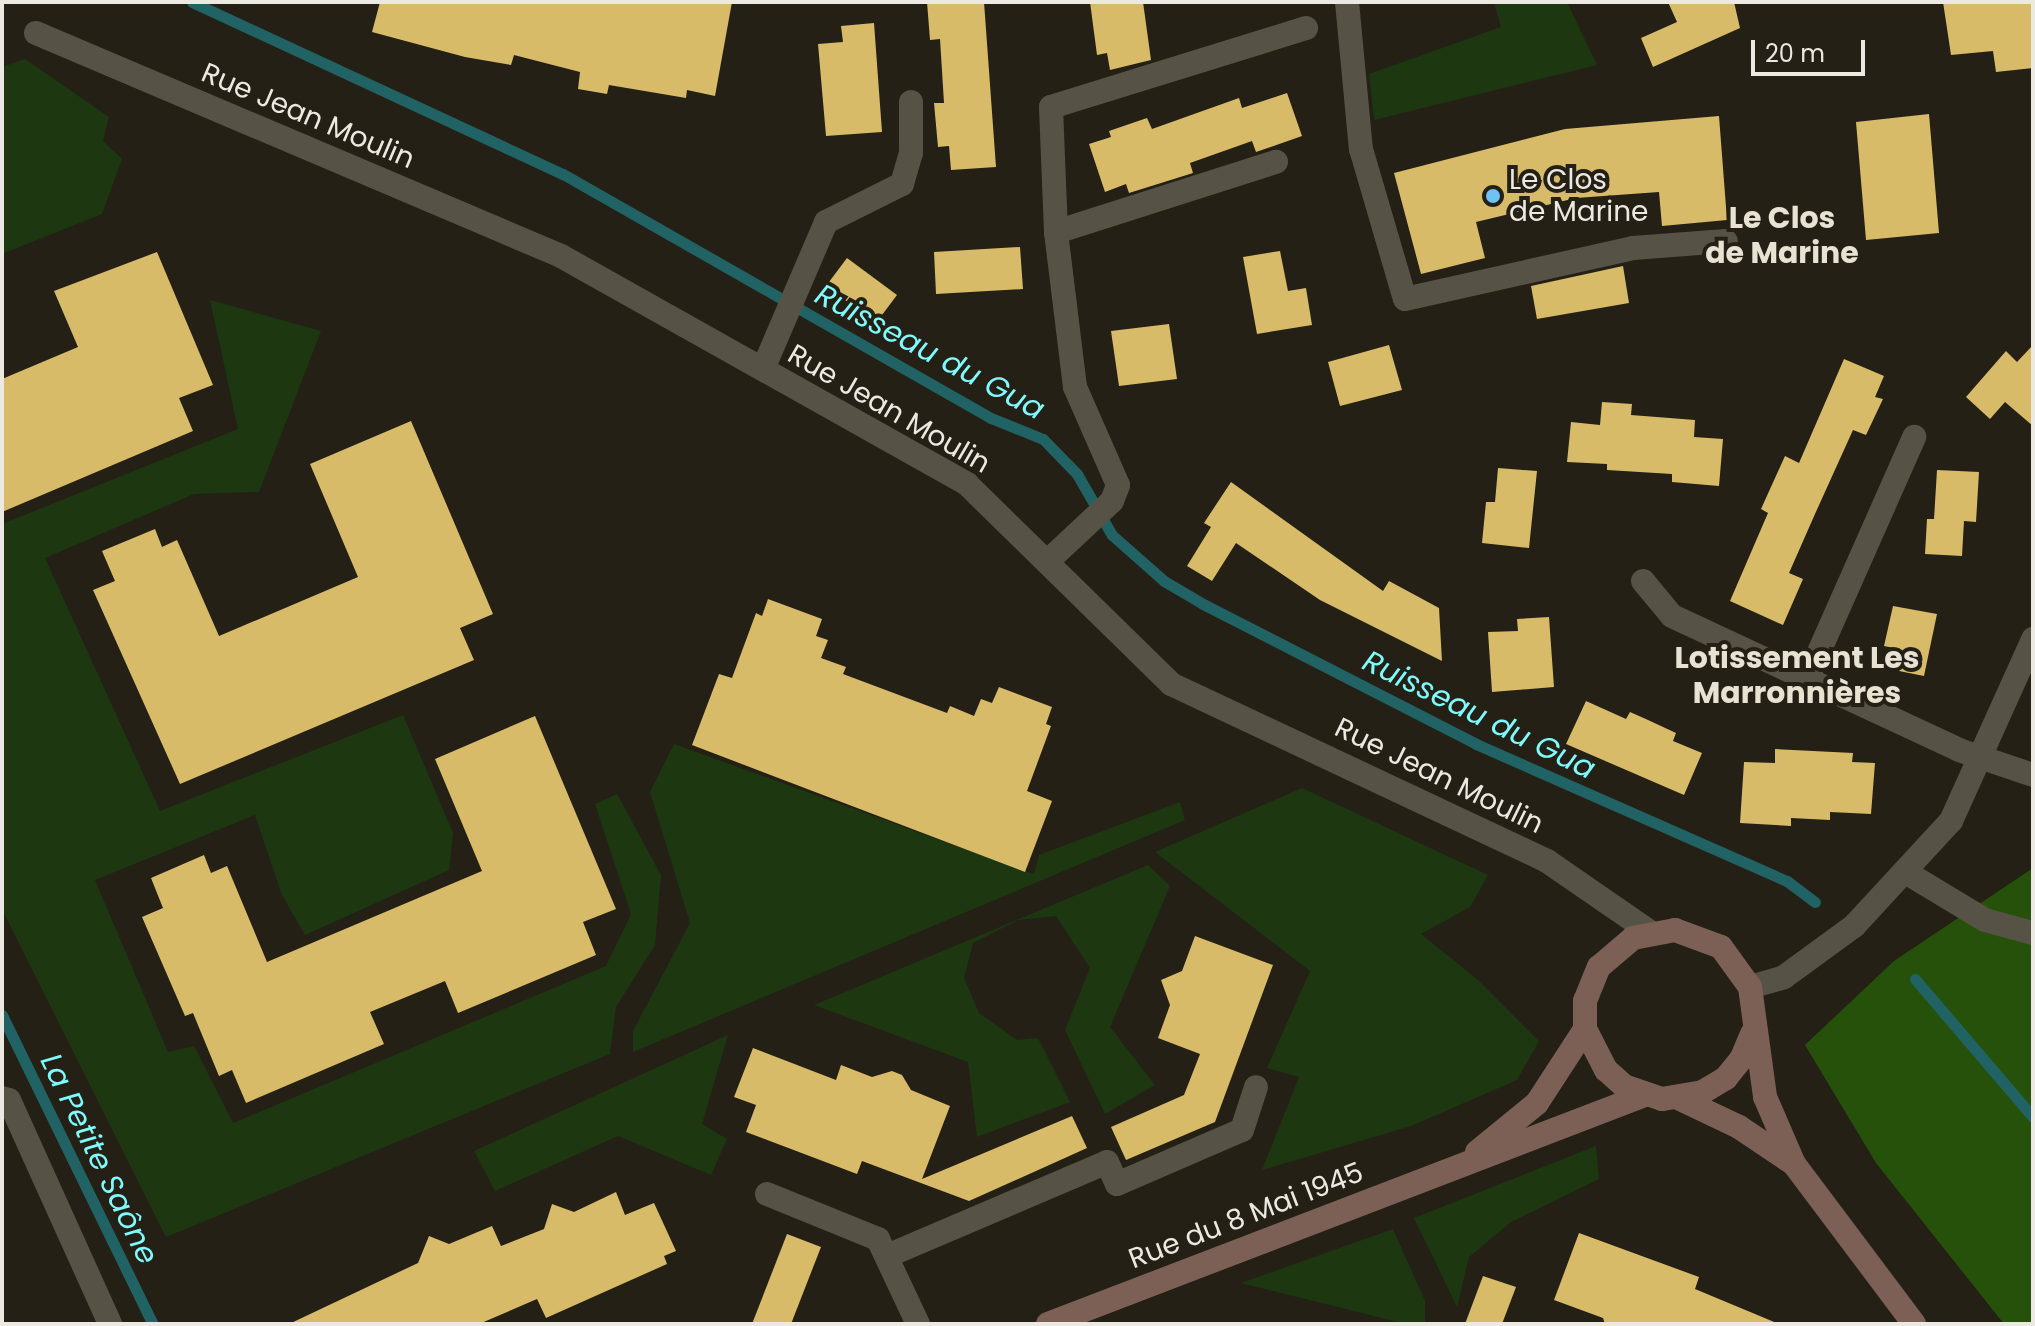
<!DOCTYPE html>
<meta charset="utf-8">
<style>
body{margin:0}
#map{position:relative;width:2035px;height:1326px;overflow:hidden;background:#242015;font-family:Poppins,sans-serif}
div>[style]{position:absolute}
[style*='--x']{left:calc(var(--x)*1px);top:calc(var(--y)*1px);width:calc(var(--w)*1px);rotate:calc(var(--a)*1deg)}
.green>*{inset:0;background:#1d3711}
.forest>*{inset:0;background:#26510b}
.stream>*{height:11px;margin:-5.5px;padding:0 5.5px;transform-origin:5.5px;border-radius:5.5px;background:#216364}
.building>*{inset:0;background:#d8bb68}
.street>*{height:24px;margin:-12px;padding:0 12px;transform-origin:12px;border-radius:12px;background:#575246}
.secondary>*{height:24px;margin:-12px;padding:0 12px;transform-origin:12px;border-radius:12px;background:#7d6055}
.dots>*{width:22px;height:22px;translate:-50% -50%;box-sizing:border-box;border:4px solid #242015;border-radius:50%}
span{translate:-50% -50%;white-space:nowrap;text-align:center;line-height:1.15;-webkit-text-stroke:8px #242015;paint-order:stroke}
.street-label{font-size:28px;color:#ece9e2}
.poi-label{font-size:28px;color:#ece9e2}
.left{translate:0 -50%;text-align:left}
.neighbourhood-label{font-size:30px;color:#e8e2d3;font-weight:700}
.water-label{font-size:30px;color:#7ffbfd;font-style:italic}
.frame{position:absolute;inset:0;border:4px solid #ece9e2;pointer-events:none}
.scale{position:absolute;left:1751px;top:40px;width:114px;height:36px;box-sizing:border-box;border:4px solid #ece9e2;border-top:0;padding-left:10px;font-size:24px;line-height:28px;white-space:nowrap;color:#ece9e2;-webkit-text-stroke:6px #242015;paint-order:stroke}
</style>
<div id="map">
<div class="green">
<div style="clip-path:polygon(1494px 2px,1567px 2px,1597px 65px,1374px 120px,1369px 74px,1501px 27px)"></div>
<div style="clip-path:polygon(25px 59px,109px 117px,103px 141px,122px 159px,102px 214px,2px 254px,2px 67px)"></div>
<div style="clip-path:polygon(210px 300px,321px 331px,259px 492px,194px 494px,45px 558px,160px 811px,403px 715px,453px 833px,449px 870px,305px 935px,282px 895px,255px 815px,95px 880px,168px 1052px,194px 1046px,233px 1123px,606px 966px,631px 914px,595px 804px,617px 794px,661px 875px,655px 945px,616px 1007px,610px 1054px,166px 1237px,2px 909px,2px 524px,238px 429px)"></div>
<div style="clip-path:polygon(674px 744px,1034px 874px,1039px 855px,1180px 802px,1185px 820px,633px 1052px,633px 1031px,690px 923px,650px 792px)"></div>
<div style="clip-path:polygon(1302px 788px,1488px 875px,1470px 907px,1421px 934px,1478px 980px,1539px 1041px,1517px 1080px,1411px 1126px,1262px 1170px,1299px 1077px,1267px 1068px,1310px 971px,1155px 852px)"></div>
<div style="clip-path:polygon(1148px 865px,1170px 886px,1110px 1027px,1155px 1085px,1105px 1114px,1065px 1030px,1090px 968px,1056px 916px,1018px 920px,973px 943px,964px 978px,979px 1013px,1017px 1040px,1038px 1038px,1070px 1102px,977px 1137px,968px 1062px,814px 1005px)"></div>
<div style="clip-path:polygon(728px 1035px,702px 1124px,727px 1139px,711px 1175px,618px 1136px,495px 1191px,474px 1151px)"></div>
<div style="clip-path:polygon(1596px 1146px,1599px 1179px,1511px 1222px,1469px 1257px,1457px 1307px,1414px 1218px)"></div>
<div style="clip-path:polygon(1393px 1229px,1425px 1301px,1425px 1324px,1406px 1324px,1241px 1283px)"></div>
</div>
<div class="forest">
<div style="clip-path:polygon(2033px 868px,2033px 1324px,2004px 1324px,1876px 1163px,1805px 1045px,1894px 961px)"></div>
</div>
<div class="stream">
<div style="--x:192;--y:2;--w:409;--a:24.9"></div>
<div style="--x:563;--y:174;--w:493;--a:29.7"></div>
<div style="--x:991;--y:418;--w:56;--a:22"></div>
<div style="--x:1043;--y:439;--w:49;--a:45.8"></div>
<div style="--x:1077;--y:474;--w:70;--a:60.2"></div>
<div style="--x:1112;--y:535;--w:69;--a:41.5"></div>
<div style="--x:1164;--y:581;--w:45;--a:30.5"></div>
<div style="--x:1203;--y:604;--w:307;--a:27.1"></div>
<div style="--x:1476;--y:744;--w:340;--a:23.8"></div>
<div style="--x:1787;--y:881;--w:35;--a:37"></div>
<div style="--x:1915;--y:979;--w:182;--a:49.5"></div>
<div style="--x:2;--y:1015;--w:344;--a:64"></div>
</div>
<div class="building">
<div style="clip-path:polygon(380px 2px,732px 2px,715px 96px,687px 90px,686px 98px,609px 85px,607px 94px,578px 89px,580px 72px,514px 55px,511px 65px,465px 57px,372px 32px)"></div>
<div style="clip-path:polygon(927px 2px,984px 2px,996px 167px,951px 170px,949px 146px,938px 147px,934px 103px,944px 103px,940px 39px,930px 40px)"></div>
<div style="clip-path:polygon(1090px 2px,1143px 2px,1151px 60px,1110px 70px,1107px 53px,1097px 55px)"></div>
<div style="clip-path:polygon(1668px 2px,1734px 2px,1740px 28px,1653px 67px,1641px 38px,1677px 22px)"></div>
<div style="clip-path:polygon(1943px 2px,2033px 2px,2033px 68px,1996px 72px,1993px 51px,1951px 55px)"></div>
<div style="clip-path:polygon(874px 23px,882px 132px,826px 136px,818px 44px,843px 42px,841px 26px)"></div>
<div style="clip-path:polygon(1287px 93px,1302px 136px,1256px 152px,1252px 141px,1190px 163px,1193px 173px,1129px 193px,1126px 184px,1105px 192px,1089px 144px,1111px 137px,1109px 131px,1147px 118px,1152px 129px,1239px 98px,1242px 108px)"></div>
<div style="clip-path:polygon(1929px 114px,1939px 233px,1866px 240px,1856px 122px)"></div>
<div style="clip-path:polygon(1719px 116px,1727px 220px,1662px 226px,1659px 192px,1576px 198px,1476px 222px,1485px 258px,1421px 274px,1394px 173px,1565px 129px)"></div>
<div style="clip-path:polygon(1020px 247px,1023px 289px,936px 294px,934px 252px)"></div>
<div style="clip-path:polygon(1280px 251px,1288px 291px,1306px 288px,1312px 325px,1257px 334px,1243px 257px)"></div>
<div style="clip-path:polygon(157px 252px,213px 385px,179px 398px,193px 431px,2px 512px,2px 379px,78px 347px,54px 291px)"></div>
<div style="clip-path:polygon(847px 258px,897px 295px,876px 323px,826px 286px)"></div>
<div style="clip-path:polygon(1623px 266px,1629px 303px,1537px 319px,1531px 286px)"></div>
<div style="clip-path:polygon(1169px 324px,1177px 379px,1119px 386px,1111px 331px)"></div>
<div style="clip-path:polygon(1389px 345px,1402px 390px,1340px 406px,1328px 362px)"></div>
<div style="clip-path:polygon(2033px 345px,2033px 426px,2005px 402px,1990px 419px,1966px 397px,2006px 351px,2017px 362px)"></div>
<div style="clip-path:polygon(1844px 359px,1884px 376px,1875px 397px,1883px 399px,1866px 435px,1853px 430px,1815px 514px,1789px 573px,1803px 579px,1783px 625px,1730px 601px,1768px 513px,1761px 509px,1785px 456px,1799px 463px)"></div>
<div style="clip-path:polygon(1602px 402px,1632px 404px,1631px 415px,1695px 420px,1694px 437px,1723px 439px,1719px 486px,1672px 482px,1672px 474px,1607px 470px,1607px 464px,1567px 462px,1571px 422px,1600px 425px)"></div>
<div style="clip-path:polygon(411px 421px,493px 614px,460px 628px,474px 660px,180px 784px,93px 590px,115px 581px,102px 551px,155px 529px,162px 547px,177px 540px,219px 636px,358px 577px,310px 464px)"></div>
<div style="clip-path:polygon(1498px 468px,1537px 471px,1529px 548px,1482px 543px,1486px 502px,1495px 502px)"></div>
<div style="clip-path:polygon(1937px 470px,1979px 472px,1976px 522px,1964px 521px,1962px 556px,1925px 554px,1927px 519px,1934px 519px)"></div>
<div style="clip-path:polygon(1231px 482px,1383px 591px,1389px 581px,1439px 608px,1442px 661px,1320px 600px,1236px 543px,1212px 581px,1187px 566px,1211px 527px,1204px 523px)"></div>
<div style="clip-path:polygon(768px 599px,822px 619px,816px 636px,828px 640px,821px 658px,846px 667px,843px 674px,947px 713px,950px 706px,974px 716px,981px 699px,992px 703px,999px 687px,1052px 707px,1046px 724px,1051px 726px,1027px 791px,1052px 801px,1025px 872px,692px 745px,719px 674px,732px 678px,756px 613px,762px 616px)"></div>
<div style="clip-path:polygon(1893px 606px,1937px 614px,1924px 676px,1889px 669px,1894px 648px,1884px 646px)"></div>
<div style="clip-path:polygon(1549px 617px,1554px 687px,1492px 692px,1488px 632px,1518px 631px,1517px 619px)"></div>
<div style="clip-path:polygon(1586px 701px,1626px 719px,1630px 712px,1648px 720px,1676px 733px,1673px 741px,1702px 753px,1684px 795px,1566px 744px)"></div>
<div style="clip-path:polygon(535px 716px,616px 909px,583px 922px,596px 955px,458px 1013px,445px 981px,370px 1012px,384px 1044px,246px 1103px,232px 1070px,219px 1076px,193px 1013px,185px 1016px,142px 917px,163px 908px,151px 878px,204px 855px,211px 873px,227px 866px,267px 962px,482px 871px,435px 759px)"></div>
<div style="clip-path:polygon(1775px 749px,1853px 753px,1852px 762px,1875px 763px,1871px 814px,1830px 812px,1830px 820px,1791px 818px,1791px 826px,1740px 823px,1744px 762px,1775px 763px)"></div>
<div style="clip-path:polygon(1195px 936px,1273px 965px,1215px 1122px,1126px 1160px,1111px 1127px,1184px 1095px,1200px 1054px,1158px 1038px,1170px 1005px,1161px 980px,1182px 971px)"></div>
<div style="clip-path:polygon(753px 1048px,836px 1080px,841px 1065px,872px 1077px,892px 1071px,902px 1075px,911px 1090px,950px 1106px,922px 1179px,1072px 1116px,1087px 1148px,969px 1201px,862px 1161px,857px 1174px,746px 1132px,756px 1105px,734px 1097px)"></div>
<div style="clip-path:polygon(616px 1192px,625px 1215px,654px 1203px,676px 1251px,664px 1256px,667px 1264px,546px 1318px,537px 1299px,479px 1324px,289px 1324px,418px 1263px,429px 1236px,449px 1244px,492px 1226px,501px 1246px,544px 1229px,552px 1204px,574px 1212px)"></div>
<div style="clip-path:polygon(1579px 1233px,1699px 1277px,1695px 1289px,1779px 1324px,1605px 1324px,1603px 1318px,1554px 1300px)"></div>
<div style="clip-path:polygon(787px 1234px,821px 1247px,791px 1324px,752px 1324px)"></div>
<div style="clip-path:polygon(1483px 1276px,1516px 1287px,1502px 1324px,1465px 1324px)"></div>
</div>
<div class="street">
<div style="--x:1347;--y:2;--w:148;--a:84.6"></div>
<div style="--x:1361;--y:149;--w:156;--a:73.7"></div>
<div style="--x:1405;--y:299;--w:234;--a:-12.6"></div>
<div style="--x:1633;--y:248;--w:93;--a:-4.3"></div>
<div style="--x:36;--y:33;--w:570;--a:23.01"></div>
<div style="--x:561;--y:256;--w:466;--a:29.3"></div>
<div style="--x:967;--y:484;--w:286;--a:44.4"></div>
<div style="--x:1171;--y:684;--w:416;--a:25.2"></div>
<div style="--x:1547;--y:861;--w:125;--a:34.6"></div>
<div style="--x:1056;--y:232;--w:231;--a:-17.7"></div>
<div style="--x:763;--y:369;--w:160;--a:-66.8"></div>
<div style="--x:826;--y:222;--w:85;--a:-26.6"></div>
<div style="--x:902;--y:184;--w:32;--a:-74"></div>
<div style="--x:911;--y:153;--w:51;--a:-90"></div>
<div style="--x:1049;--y:560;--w:86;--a:-43.1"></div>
<div style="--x:1112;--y:501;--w:17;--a:-69"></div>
<div style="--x:1118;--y:485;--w:107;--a:-113.7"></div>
<div style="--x:1075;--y:387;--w:156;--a:-97"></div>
<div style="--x:1056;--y:232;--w:125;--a:-92.3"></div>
<div style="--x:1051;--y:107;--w:267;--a:-17.2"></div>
<div style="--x:1643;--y:581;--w:45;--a:50.4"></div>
<div style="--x:1672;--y:616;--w:317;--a:25"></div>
<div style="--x:1959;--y:750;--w:78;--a:18.7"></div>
<div style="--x:1807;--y:679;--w:265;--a:-66.1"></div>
<div style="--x:1907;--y:873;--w:91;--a:31.1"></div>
<div style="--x:1985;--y:920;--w:50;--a:15.2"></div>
<div style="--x:1750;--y:987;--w:35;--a:-16"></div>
<div style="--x:1784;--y:977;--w:87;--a:-36.1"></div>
<div style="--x:1854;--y:926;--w:143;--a:-47.3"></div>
<div style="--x:1951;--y:821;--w:200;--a:-65.7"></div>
<div style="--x:2;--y:1098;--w:7;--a:16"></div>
<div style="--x:9;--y:1100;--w:246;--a:65.7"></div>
<div style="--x:767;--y:1194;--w:120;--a:22.1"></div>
<div style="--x:878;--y:1239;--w:94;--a:64.8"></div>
<div style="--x:887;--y:1256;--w:239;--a:-23.1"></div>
<div style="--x:1107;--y:1162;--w:24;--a:66"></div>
<div style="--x:1117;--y:1184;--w:136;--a:-23.4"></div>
<div style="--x:1242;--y:1130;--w:45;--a:-72"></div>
</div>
<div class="secondary">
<div style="--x:1752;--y:1034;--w:26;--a:113"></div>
<div style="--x:1742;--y:1058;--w:26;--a:129"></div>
<div style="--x:1726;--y:1078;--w:27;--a:149"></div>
<div style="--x:1703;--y:1092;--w:42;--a:170.3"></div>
<div style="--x:1662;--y:1099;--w:40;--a:-161.1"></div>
<div style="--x:1624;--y:1086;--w:24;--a:-138"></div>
<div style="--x:1606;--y:1070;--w:46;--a:-117.1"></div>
<div style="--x:1585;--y:1029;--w:28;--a:-90"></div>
<div style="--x:1585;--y:1001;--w:37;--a:-68"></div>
<div style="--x:1599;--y:967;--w:45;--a:-40.5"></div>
<div style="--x:1633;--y:938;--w:43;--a:-10.8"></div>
<div style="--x:1675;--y:930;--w:49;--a:20.3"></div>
<div style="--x:1721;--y:947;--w:49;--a:54.1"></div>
<div style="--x:1750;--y:987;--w:111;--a:82.2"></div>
<div style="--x:1765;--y:1097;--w:73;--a:66.6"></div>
<div style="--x:1794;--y:1164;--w:200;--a:53.1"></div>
<div style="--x:1678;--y:1098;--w:68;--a:25.4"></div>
<div style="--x:1739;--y:1127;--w:66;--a:33.9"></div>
<div style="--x:1477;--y:1152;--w:77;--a:-39.2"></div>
<div style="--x:1537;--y:1103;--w:88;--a:-57"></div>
<div style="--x:1048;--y:1324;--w:639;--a:-20.99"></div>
</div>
<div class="dots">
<div style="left:1493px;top:196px;background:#70c1f4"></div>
</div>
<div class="street-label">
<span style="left:308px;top:116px;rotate:23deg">Rue Jean Moulin</span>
<span style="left:889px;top:409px;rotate:30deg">Rue Jean Moulin</span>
<span style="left:1439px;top:776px;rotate:26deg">Rue Jean Moulin</span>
<span style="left:1246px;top:1216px;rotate:-21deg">Rue du 8 Mai 1945</span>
</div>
<div class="poi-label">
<span class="left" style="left:1509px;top:196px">Le Clos<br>de Marine</span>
</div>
<div class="neighbourhood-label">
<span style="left:1782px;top:235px">Le Clos<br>de Marine</span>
<span style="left:1797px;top:675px">Lotissement Les<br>Marronnières</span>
</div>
<div class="water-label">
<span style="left:930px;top:352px;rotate:28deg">Ruisseau du Gua</span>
<span style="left:1479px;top:715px;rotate:26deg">Ruisseau du Gua</span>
<span style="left:99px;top:1159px;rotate:64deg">La Petite Saône</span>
</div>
<div class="frame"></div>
<div class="scale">20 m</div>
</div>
